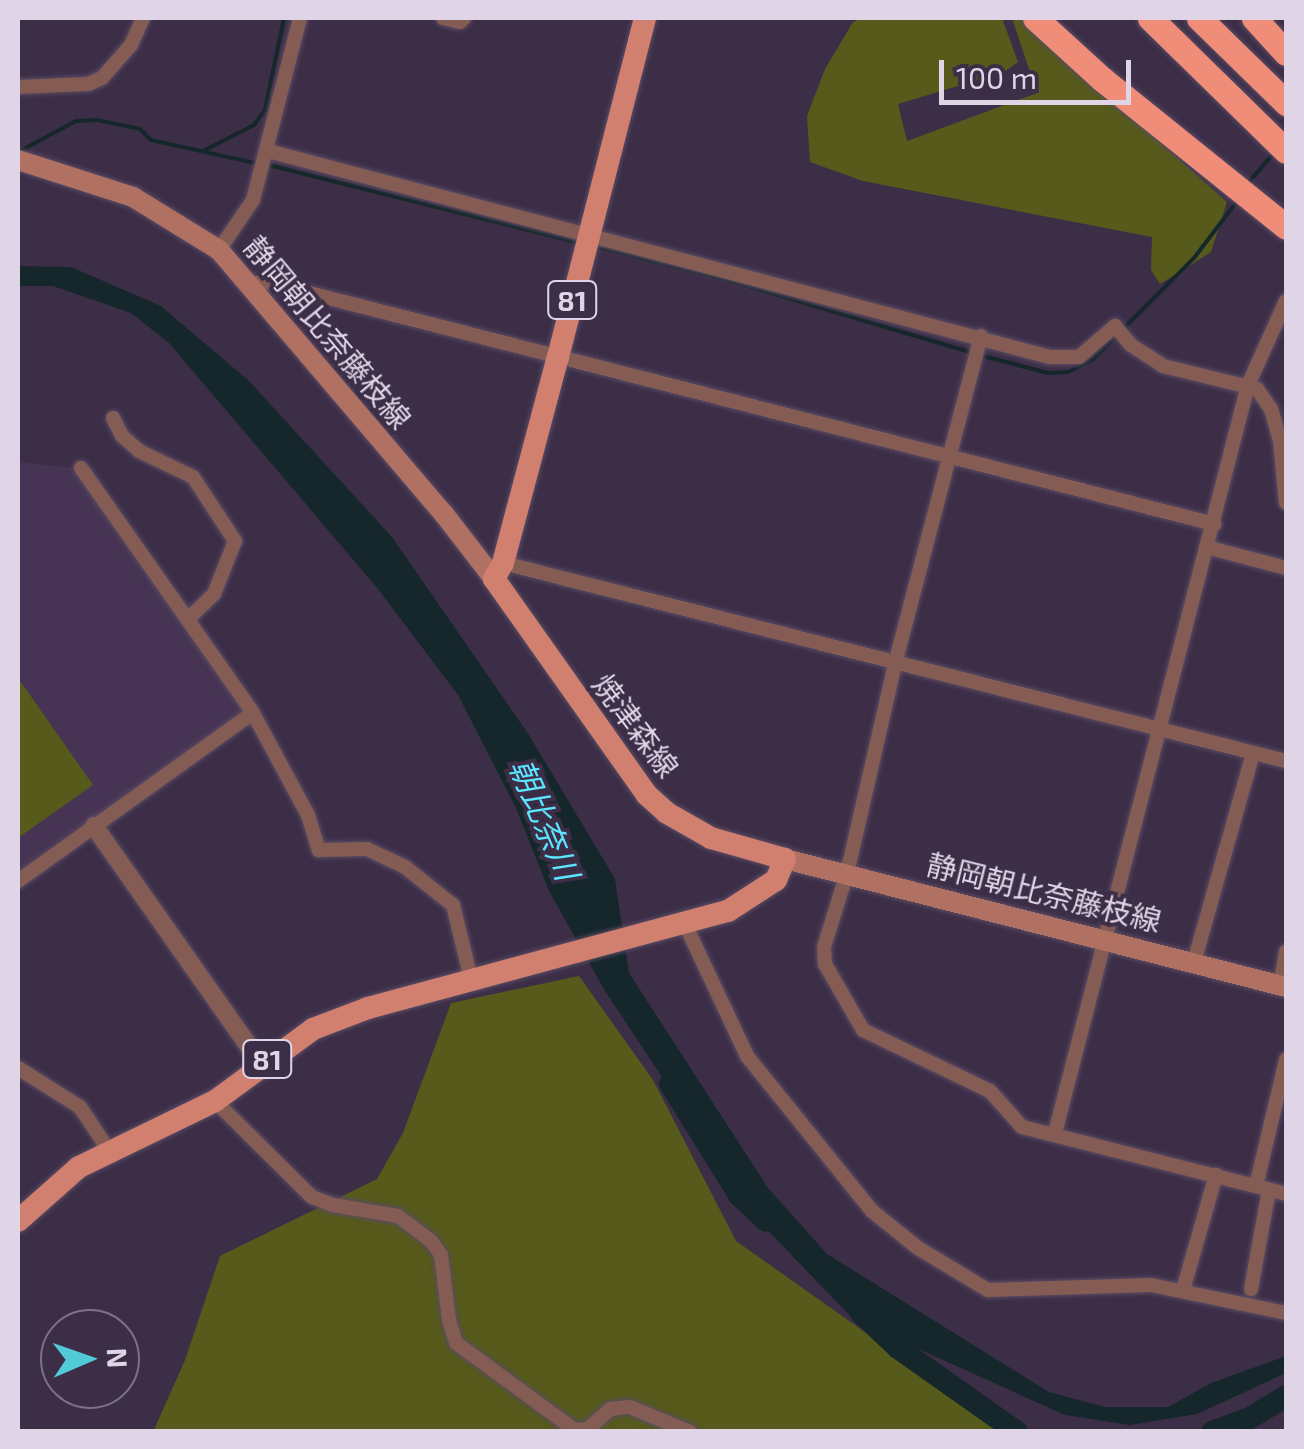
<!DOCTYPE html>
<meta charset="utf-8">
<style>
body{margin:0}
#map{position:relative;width:1304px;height:1449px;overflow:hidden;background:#3d2e48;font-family:"Exo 2","Noto Sans JP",sans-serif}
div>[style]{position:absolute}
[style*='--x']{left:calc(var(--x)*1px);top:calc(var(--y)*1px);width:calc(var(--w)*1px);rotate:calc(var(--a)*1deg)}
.built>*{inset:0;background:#473454}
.green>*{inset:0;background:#565a1a}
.water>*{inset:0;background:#15272b}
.stream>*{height:4px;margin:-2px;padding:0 2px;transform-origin:2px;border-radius:2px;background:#15272b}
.river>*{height:22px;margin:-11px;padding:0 11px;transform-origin:11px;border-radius:11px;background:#15272b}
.roads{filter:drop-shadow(0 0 2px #5a4c64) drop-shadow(0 0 2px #5a4c64)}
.minor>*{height:14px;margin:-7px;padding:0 7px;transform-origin:7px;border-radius:7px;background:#855c53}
.tertiary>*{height:18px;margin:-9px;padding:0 9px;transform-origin:9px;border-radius:9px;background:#855c53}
.secondary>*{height:20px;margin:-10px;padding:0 10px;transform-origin:10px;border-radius:10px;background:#b07163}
.primary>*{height:22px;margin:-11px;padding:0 11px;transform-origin:11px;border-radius:11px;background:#d1806f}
.motorway>*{height:25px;margin:-12.5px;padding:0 12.5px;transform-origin:12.5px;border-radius:12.5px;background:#ef8d79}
span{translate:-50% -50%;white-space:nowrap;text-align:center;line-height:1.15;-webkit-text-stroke:8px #3d2e48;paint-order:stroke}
.shield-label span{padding:2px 8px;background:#3d2e48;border:2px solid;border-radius:8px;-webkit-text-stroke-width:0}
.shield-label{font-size:28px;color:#dfd5e6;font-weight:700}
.street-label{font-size:30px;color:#dfd5e6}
.water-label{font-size:32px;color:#5be5fe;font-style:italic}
.frame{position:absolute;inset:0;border:20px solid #dfd5e6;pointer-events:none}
.north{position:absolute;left:40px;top:1309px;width:100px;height:100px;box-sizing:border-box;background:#3d2e48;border:2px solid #7e7187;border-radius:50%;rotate:88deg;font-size:28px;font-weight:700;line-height:40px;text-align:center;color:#dfd5e6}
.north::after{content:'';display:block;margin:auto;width:35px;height:45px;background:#52cbd9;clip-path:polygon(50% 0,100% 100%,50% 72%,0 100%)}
.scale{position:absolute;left:939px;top:60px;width:192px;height:45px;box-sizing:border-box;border:5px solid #dfd5e6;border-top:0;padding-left:12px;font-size:30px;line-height:35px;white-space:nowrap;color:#dfd5e6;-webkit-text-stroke:8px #3d2e48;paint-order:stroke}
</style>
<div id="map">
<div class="built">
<div style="clip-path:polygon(18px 462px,73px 468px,243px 709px,242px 714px,18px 870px)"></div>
</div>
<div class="green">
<div style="clip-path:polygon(862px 18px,1002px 18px,1018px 62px,1004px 72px,898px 104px,907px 141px,1037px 93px,1012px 18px,1021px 18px,1227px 202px,1211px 252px,1160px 284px,1151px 270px,1152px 237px,863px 181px,810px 162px,807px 116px,825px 69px,853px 22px)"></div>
<div style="clip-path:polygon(18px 678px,93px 785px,18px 838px)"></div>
<div style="clip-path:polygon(579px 976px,653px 1080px,736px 1241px,1005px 1431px,153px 1432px,185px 1360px,220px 1256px,377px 1179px,403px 1133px,451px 1003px)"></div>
</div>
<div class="water">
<div style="clip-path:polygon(18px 266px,71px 267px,161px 306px,249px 381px,392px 537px,529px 735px,615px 879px,629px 973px,768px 1188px,827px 1254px,1049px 1392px,1105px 1407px,1168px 1407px,1211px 1383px,1286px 1356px,1286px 1373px,1197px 1414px,1130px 1425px,1065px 1415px,854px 1320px,755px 1217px,605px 991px,549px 891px,516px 808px,458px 695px,378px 589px,169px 343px,131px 313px,53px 286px,18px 286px)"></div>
</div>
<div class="stream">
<div style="--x:205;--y:150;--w:55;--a:-27"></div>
<div style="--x:254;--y:125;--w:19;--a:-54"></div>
<div style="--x:265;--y:110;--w:94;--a:-78.3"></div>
<div style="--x:20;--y:151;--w:64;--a:-28.2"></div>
<div style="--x:76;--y:121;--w:21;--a:-3"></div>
<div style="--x:97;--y:120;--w:44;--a:11.8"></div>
<div style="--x:140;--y:129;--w:16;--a:45"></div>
<div style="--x:151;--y:140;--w:111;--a:12.5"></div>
<div style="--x:269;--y:165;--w:321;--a:14.1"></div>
<div style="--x:1248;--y:183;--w:40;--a:-49"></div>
<div style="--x:594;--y:246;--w:140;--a:14.4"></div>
<div style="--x:730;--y:281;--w:264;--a:16.5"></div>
<div style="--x:983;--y:356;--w:67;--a:14.7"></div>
<div style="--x:1048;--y:373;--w:20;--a:-3"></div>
<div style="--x:1068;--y:372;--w:27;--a:-27"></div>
<div style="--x:1092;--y:360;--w:144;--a:-45"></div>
<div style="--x:1194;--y:258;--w:73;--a:-52.8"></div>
</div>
<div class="river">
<div style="--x:670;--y:1084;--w:131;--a:58.1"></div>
<div style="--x:739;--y:1195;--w:37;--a:44"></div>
<div style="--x:861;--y:1313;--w:51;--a:43.4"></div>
<div style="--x:898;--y:1348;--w:146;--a:35.2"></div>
<div style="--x:1212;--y:1432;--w:40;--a:-20.2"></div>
<div style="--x:1250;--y:1418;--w:42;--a:-31.4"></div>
</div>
<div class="roads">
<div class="minor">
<div style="--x:443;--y:18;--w:17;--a:13"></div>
<div style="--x:460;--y:22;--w:6;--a:-45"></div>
<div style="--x:18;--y:87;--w:70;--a:-2.5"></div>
<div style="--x:88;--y:84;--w:15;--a:-23"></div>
<div style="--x:102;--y:78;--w:44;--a:-48.7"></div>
<div style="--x:131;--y:45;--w:30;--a:-66"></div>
<div style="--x:268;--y:151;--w:809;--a:14.76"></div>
<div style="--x:1050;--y:357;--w:29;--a:0"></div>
<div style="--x:1079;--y:357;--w:48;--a:-40.7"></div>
<div style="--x:1115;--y:326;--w:25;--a:50"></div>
<div style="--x:1131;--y:345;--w:38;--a:33"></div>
<div style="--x:1163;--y:366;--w:97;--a:13.7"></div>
<div style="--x:1257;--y:389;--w:24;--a:55"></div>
<div style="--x:1271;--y:409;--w:32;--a:74"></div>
<div style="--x:1280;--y:440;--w:63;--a:84.6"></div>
<div style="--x:219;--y:250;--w:60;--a:-55.8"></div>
<div style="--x:253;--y:200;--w:188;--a:-75.5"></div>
<div style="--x:249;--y:286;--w:14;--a:-21"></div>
<div style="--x:262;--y:281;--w:983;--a:14.32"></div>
<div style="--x:981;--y:336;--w:339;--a:104.7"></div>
<div style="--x:895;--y:664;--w:214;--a:102.9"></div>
<div style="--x:847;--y:873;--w:77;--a:107.3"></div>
<div style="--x:824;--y:947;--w:17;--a:87"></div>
<div style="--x:825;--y:964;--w:76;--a:60.1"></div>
<div style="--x:863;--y:1030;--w:141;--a:25.7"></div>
<div style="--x:990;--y:1091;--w:48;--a:48.4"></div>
<div style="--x:1022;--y:1127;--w:272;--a:14.2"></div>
<div style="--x:113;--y:418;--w:20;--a:63"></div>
<div style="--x:122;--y:436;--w:23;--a:41"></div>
<div style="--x:139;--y:451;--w:60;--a:25.7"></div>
<div style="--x:193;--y:477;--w:77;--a:56.7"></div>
<div style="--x:235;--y:541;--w:57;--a:111.6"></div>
<div style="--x:214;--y:594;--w:36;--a:136"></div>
<div style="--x:81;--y:468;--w:299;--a:54.9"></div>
<div style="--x:253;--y:713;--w:116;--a:61.7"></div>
<div style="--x:308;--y:815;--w:37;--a:73"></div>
<div style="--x:319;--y:850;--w:48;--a:-1.2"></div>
<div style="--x:367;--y:849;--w:42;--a:25.3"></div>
<div style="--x:405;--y:867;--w:61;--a:38.4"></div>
<div style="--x:453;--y:905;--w:80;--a:76.3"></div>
<div style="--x:1206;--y:547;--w:83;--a:14.7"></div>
<div style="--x:503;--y:563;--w:808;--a:14.19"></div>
<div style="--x:18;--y:881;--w:289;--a:-35.6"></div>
<div style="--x:685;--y:924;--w:146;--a:64.8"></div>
<div style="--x:747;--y:1056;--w:199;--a:51.1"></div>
<div style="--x:872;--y:1211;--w:59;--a:38.8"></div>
<div style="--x:918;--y:1248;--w:82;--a:31"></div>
<div style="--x:988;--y:1290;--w:163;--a:-1.8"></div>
<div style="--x:1151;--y:1285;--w:138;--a:11.7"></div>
<div style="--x:1194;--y:962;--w:217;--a:-74.2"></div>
<div style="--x:1280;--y:986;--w:35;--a:-80"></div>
<div style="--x:18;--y:1068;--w:73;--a:32.2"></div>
<div style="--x:80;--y:1107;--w:50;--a:56.3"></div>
<div style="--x:215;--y:1101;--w:136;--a:44.7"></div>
<div style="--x:312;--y:1197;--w:22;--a:21"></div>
<div style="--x:333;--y:1205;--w:66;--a:9.6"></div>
<div style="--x:398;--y:1216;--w:41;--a:37.1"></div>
<div style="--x:431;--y:1241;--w:17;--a:54"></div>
<div style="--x:441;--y:1255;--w:65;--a:83"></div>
<div style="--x:449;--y:1320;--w:24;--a:73"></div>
<div style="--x:456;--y:1343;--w:147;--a:36.2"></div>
<div style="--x:575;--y:1430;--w:13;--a:-4"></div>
<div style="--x:588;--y:1429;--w:30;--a:-42"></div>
<div style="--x:610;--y:1409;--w:20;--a:-6"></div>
<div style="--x:630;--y:1407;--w:65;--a:22.6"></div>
<div style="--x:1055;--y:1133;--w:772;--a:-75.53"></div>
<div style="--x:1248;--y:385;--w:92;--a:-65.7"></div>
<div style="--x:1256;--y:1186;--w:130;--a:-76.6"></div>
<div style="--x:1251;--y:1289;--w:101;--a:-79.7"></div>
<div style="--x:1183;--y:1290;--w:120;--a:-74"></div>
</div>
<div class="tertiary">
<div style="--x:94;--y:826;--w:291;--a:54.9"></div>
</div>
<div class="secondary">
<div style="--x:18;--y:160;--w:121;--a:17.8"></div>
<div style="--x:133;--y:197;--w:101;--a:31.6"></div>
<div style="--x:219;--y:250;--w:347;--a:49.6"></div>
<div style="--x:444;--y:514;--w:82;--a:52.4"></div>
<div style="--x:785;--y:859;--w:517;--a:14.33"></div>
</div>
<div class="primary">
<div style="--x:18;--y:1221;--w:81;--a:-41.5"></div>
<div style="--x:79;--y:1167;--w:151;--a:-25.9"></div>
<div style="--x:215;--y:1101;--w:122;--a:-36.3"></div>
<div style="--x:313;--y:1029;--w:59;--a:-20.9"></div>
<div style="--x:368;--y:1008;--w:373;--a:-15.1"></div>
<div style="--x:728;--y:911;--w:57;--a:-32.9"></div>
<div style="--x:776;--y:880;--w:23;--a:-67"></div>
<div style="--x:785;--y:859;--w:77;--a:-164.2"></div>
<div style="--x:711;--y:838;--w:51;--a:-150.4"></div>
<div style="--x:667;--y:813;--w:27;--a:-138"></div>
<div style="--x:647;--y:795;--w:265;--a:-125.3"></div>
<div style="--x:494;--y:579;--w:18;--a:-61"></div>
<div style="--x:503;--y:563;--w:213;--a:-75.1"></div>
<div style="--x:558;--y:357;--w:350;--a:-75.6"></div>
</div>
<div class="motorway">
<div style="--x:1035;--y:18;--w:91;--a:42.3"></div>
<div style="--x:1102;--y:79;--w:236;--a:38.8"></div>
<div style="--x:1150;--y:18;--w:190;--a:44.4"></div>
<div style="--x:1199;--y:18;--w:122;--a:44.3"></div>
<div style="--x:1254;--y:18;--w:47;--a:47.6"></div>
</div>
</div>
<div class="shield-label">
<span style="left:572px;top:300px">81</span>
<span style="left:267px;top:1059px">81</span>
</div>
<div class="street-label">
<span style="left:328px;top:332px;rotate:50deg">静岡朝比奈藤枝線</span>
<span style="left:636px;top:725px;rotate:53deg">焼津森線</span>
<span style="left:1044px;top:892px;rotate:14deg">静岡朝比奈藤枝線</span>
</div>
<div class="water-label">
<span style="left:545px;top:819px;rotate:67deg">朝比奈川</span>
</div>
<div class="frame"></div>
<div class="north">N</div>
<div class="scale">100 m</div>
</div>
